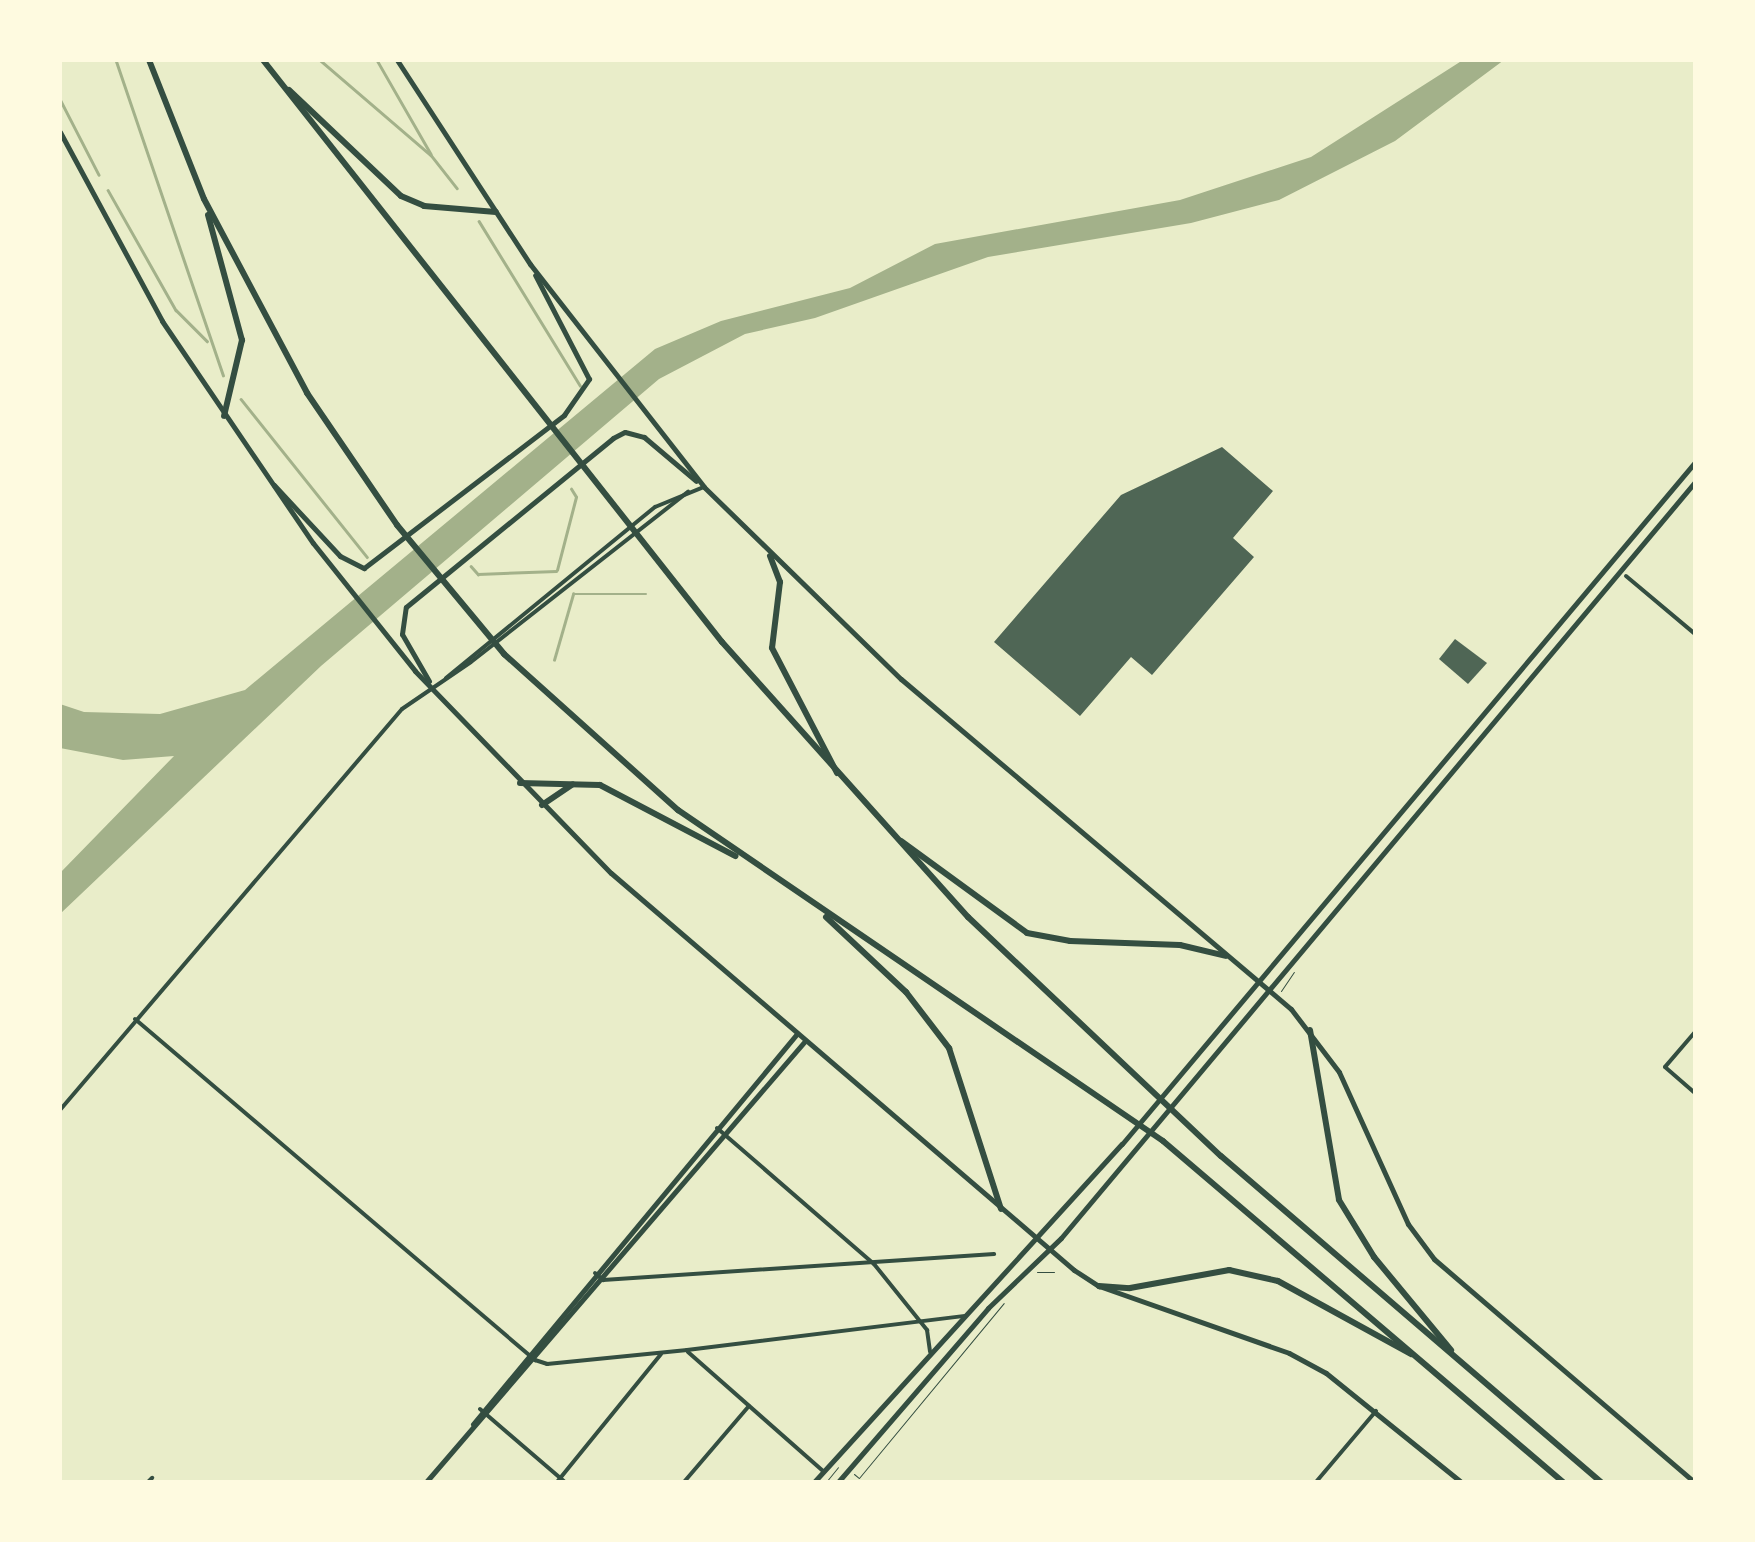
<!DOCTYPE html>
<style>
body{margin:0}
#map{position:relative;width:1755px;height:1542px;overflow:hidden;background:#e9edc9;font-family:"Fira Sans Condensed",sans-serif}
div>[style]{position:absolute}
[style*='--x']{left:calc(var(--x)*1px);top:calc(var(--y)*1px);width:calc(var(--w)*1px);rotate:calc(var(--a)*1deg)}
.water>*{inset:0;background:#a3b18a}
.stream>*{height:2.5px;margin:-1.25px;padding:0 1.25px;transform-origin:1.25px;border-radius:1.25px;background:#a3b18a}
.building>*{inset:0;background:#4f6655}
.path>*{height:1px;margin:-0.5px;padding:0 0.5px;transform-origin:0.5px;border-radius:0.5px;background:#344e41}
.minor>*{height:4px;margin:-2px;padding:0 2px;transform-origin:2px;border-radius:2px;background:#344e41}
.tertiary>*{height:5px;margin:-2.5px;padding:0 2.5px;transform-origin:2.5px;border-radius:2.5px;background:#344e41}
.secondary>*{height:5px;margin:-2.5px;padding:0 2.5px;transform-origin:2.5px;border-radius:2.5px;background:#344e41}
.motorway>*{height:6px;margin:-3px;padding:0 3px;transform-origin:3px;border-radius:3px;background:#344e41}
span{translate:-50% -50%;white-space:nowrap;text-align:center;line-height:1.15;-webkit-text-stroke:10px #fefae0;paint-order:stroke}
.frame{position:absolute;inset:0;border:62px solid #fefae0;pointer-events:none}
</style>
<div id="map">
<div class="water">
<div style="clip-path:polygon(1463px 60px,1504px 60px,1395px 141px,1279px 200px,1191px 223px,988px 257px,815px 318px,745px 334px,659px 379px,321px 666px,60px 914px,60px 873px,174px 756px,123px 760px,60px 748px,60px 704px,84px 712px,160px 714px,245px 690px,655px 349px,721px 321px,850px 288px,935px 244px,1180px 200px,1311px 157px)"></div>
</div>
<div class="stream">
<div style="--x:116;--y:60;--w:333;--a:71.2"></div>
<div style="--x:320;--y:60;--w:146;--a:40.6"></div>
<div style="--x:431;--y:155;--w:42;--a:51.8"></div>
<div style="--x:377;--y:60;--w:108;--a:60.1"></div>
<div style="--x:60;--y:99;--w:85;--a:62.8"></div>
<div style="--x:108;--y:190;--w:138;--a:60.5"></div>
<div style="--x:176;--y:310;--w:44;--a:45"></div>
<div style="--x:479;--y:221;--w:193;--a:58.4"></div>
<div style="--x:241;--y:399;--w:202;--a:51.4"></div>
<div style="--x:471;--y:566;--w:11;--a:49"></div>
<div style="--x:478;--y:574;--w:78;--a:-2.2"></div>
<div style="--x:557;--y:570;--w:75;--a:-75.4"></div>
<div style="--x:576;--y:497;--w:9;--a:-122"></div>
<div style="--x:574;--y:594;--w:72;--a:0"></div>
<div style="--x:554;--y:660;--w:69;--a:-73.9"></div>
</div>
<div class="building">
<div style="clip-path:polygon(1222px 447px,1273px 491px,1233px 538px,1254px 557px,1152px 675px,1131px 657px,1080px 716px,994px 642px,1121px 495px)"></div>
<div style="clip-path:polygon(1455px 639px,1487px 663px,1468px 684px,1439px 659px)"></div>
</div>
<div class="path">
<div style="--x:1281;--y:991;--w:23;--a:-56"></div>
<div style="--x:1037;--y:1272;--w:17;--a:0"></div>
<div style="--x:854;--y:1474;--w:6;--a:39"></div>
<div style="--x:859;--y:1478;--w:227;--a:-50.4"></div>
<div style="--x:826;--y:1482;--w:19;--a:-51"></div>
</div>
<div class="minor">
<div style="--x:1626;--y:576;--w:90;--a:40"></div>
<div style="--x:446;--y:678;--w:270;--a:-39.3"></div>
<div style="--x:655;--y:507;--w:53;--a:-22.2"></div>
<div style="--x:135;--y:1019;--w:526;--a:40.45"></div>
<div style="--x:535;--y:1360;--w:13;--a:18"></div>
<div style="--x:547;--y:1364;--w:141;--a:-5.7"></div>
<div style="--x:687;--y:1350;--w:280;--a:-7"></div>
<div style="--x:1695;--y:1032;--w:46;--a:130.6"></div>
<div style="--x:1665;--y:1067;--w:40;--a:41"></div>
<div style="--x:60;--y:1110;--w:527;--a:-49.54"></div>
<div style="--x:402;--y:709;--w:83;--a:-34.3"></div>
<div style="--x:471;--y:662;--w:276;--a:-38.1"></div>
<div style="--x:717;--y:1128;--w:208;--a:40.9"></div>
<div style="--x:874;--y:1264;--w:85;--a:51.2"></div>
<div style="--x:927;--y:1330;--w:22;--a:82"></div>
<div style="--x:595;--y:1273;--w:11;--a:41"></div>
<div style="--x:603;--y:1280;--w:392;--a:-3.8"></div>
<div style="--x:688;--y:1352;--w:180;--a:41.4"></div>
<div style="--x:480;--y:1409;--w:112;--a:40.7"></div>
<div style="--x:148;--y:1482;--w:6;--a:-45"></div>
<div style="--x:557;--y:1482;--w:165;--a:-50.9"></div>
<div style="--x:684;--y:1482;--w:100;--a:-49.5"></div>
<div style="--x:1316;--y:1482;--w:93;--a:-49.8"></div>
</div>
<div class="tertiary">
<div style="--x:473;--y:1424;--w:506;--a:-50.3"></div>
<div style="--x:426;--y:1482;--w:580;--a:-49.33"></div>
</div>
<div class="secondary">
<div style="--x:397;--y:60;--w:244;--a:56.9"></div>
<div style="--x:530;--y:264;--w:283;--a:52"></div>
<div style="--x:704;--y:487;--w:275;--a:44.3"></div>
<div style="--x:901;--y:679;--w:511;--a:40.24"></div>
<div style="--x:1291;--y:1009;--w:79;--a:52.7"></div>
<div style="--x:1339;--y:1072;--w:167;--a:65.6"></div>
<div style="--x:1408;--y:1224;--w:44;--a:53.4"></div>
<div style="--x:1434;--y:1259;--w:343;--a:40.6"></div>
<div style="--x:60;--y:132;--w:215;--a:61.6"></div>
<div style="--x:162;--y:321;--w:268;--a:55.8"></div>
<div style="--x:313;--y:543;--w:164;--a:51.4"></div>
<div style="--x:415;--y:671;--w:281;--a:45.9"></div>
<div style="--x:611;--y:873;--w:610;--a:40.61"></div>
<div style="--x:1074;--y:1270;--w:30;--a:33"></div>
<div style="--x:1099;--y:1286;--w:201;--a:19.4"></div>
<div style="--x:1289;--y:1353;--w:42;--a:28.4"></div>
<div style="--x:1326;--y:1373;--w:174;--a:38.9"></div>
<div style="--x:274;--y:485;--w:97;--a:47.1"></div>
<div style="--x:340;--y:556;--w:27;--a:27"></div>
<div style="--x:364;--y:568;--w:252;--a:-37.4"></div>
<div style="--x:564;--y:415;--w:44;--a:-55.2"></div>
<div style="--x:589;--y:379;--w:117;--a:-117.4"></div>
<div style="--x:429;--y:681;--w:54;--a:-119.9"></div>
<div style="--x:402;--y:634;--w:27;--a:-82"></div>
<div style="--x:406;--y:607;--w:267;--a:-39.2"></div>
<div style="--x:613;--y:438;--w:13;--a:-27"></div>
<div style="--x:625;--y:432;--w:20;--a:15"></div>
<div style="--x:644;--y:437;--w:68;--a:40.2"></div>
<div style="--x:814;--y:1482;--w:457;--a:-47.7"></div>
<div style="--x:1122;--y:1144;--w:891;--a:-49.96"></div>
<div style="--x:838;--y:1482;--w:230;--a:-49.2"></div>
<div style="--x:988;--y:1308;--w:101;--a:-43.8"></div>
<div style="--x:1061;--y:1238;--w:987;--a:-50.02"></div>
</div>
<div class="motorway">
<div style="--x:149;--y:60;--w:149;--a:68.4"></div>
<div style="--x:204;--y:199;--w:220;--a:62"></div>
<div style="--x:307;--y:393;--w:160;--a:55.7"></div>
<div style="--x:397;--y:525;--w:168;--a:50.3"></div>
<div style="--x:504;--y:654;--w:234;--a:41.9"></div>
<div style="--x:678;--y:810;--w:587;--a:34.31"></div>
<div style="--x:1163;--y:1141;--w:526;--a:40.45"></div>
<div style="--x:263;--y:60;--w:741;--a:51.74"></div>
<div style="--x:722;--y:642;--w:369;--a:48.2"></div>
<div style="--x:968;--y:917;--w:348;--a:43.4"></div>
<div style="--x:1221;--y:1156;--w:501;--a:40.63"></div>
<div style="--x:289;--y:90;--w:154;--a:43.4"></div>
<div style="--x:401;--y:196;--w:25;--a:23"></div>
<div style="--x:424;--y:206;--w:72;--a:4.8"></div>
<div style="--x:208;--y:215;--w:130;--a:74.8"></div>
<div style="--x:242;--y:340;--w:78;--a:103.3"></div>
<div style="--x:770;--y:556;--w:28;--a:69"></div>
<div style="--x:780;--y:582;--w:66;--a:96.9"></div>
<div style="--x:772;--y:648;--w:141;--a:62.5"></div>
<div style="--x:520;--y:783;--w:80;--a:1.4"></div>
<div style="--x:600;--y:785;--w:153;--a:27.7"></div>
<div style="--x:542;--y:805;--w:37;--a:-34"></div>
<div style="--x:901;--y:841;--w:156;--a:36.1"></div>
<div style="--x:1027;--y:933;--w:44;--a:10.5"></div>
<div style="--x:1070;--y:941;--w:110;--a:2.1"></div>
<div style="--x:1180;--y:945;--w:47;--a:13.4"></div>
<div style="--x:826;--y:917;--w:110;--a:43.2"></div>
<div style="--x:906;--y:992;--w:71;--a:52.5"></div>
<div style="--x:949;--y:1048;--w:169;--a:72.1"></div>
<div style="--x:1310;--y:1030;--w:172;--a:80.3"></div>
<div style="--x:1339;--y:1200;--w:67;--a:58.4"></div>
<div style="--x:1374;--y:1257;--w:121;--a:50.4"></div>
<div style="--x:1099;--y:1286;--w:31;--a:4"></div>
<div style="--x:1130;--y:1288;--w:101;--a:-10.3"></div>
<div style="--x:1229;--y:1270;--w:50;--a:12.7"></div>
<div style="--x:1278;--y:1281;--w:152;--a:28.8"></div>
</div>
<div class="frame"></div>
</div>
